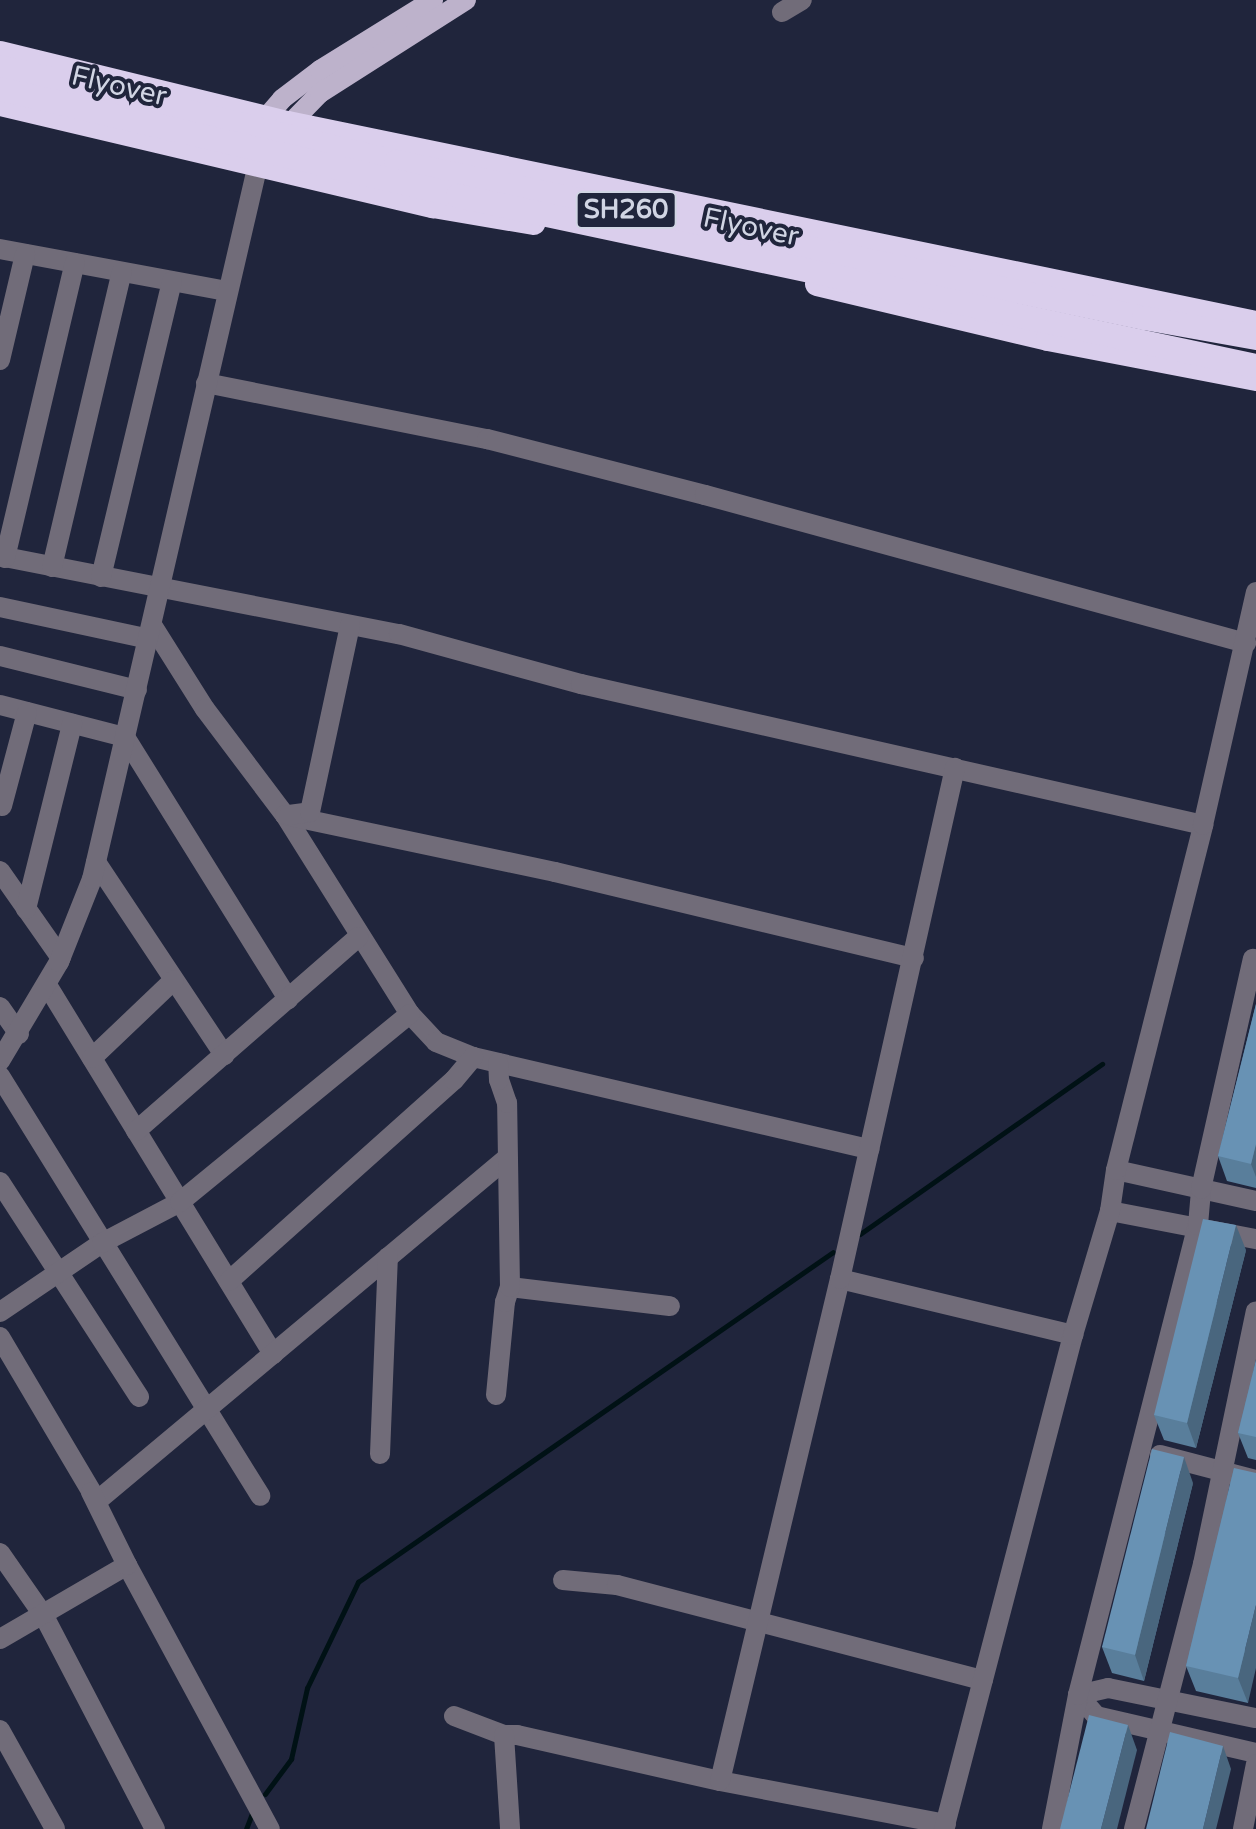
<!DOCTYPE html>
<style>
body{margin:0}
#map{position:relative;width:1256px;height:1829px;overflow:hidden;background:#20253c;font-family:"Varela Round",sans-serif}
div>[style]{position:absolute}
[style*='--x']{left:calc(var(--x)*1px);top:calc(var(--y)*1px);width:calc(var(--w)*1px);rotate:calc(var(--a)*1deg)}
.stream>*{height:5px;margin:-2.5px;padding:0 2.5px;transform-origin:2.5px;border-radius:2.5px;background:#001115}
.minor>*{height:20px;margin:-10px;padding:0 10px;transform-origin:10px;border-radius:10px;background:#716c79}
.major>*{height:20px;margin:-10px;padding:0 10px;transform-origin:10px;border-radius:10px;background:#bdb2cb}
.highway>*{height:24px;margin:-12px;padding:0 12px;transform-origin:12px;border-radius:12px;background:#daceec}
.highway-bridge>*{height:24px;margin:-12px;padding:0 12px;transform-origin:12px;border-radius:12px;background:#daceec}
.wall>*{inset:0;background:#597e9b}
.shaded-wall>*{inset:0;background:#49667e}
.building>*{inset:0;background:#6892b4}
span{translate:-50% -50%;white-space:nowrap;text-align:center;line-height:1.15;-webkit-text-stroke:8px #20253c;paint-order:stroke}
.shield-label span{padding:2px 6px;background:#20253c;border:2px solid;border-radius:6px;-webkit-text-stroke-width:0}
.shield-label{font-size:26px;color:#d1d5e4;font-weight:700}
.street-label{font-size:28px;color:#d1d5e4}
</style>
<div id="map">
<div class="stream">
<div style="--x:860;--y:1234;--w:296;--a:-35.1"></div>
<div style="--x:265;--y:1794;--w:44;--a:-53.4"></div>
<div style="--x:291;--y:1759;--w:73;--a:-77.3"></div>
<div style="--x:307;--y:1688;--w:118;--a:-64.3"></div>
<div style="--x:358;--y:1582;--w:578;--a:-34.79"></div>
<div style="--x:246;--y:1829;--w:19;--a:-69"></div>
</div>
<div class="minor">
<div style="--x:782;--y:12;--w:23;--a:-31"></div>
<div style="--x:0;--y:249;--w:231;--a:10.5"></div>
<div style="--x:0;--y:360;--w:109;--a:-76.7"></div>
<div style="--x:206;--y:383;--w:287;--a:11.3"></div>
<div style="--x:487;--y:439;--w:225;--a:14.4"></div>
<div style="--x:705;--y:495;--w:561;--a:15.3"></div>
<div style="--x:0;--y:556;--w:407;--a:11.1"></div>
<div style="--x:399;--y:634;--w:189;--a:15.4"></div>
<div style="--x:581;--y:684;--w:638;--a:12.77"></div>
<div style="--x:5;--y:558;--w:303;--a:-76.7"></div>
<div style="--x:52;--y:567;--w:303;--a:-76.7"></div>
<div style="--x:101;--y:577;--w:304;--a:-76.5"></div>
<div style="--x:0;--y:607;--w:152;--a:12.1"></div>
<div style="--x:152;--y:625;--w:99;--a:57.8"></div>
<div style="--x:205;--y:709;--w:133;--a:53"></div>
<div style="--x:285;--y:815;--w:235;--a:57.9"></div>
<div style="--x:410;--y:1014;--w:38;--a:47"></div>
<div style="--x:436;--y:1042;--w:40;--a:22"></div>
<div style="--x:473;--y:1057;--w:407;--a:13.1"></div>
<div style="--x:0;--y:656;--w:141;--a:13.9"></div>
<div style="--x:0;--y:705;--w:129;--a:14.4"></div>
<div style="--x:125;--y:737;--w:309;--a:58.1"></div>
<div style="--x:2;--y:806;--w:97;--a:-75.1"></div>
<div style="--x:285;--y:815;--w:276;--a:11.9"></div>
<div style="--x:555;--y:872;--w:369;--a:13.5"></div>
<div style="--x:289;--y:815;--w:21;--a:-8"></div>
<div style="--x:310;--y:812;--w:191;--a:-77.9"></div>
<div style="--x:96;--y:862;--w:232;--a:56.4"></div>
<div style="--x:0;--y:871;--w:106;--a:55"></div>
<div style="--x:26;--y:909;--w:191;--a:-76"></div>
<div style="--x:47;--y:985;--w:433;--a:58.5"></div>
<div style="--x:0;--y:1007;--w:33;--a:55"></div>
<div style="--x:92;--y:1058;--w:113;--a:-43.6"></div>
<div style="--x:0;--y:1061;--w:115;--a:-59.2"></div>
<div style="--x:59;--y:962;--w:89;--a:-68.3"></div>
<div style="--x:92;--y:879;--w:734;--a:-76.93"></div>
<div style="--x:0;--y:1076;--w:494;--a:58.2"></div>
<div style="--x:136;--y:1131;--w:295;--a:-41.1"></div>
<div style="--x:1116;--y:1170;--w:143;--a:12.5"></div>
<div style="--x:0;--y:1182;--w:256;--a:57.1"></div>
<div style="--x:1110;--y:1211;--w:149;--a:10.9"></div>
<div style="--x:840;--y:1279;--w:240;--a:13.5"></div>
<div style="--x:229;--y:1281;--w:302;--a:-41.8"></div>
<div style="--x:454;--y:1080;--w:30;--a:-50"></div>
<div style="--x:510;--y:1287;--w:161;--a:6.8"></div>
<div style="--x:0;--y:1312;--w:123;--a:-34.1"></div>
<div style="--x:102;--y:1243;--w:88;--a:-27.7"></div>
<div style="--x:180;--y:1202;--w:297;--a:-39.3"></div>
<div style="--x:0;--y:1337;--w:191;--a:59.4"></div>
<div style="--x:97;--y:1501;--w:535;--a:-39.92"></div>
<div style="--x:496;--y:1395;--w:93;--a:-84.5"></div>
<div style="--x:505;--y:1302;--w:16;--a:-72"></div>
<div style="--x:510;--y:1287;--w:184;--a:-90.9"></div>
<div style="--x:507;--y:1103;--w:24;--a:-109"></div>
<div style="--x:499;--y:1080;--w:17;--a:-93"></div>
<div style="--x:380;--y:1454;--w:197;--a:-87.7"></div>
<div style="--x:1160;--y:1455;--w:99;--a:14.6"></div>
<div style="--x:0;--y:1553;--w:77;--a:55.1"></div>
<div style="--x:44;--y:1616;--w:240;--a:62.5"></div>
<div style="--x:127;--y:1565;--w:300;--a:61.6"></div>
<div style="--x:563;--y:1580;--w:54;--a:5.3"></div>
<div style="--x:617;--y:1585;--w:378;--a:14.6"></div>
<div style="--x:0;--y:1639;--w:147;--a:-30.2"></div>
<div style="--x:127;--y:1565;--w:81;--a:-116.3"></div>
<div style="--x:1078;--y:1695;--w:28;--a:49"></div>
<div style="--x:1096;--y:1716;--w:164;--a:13"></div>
<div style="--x:1078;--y:1695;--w:31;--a:-13"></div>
<div style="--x:1108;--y:1688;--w:151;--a:11.5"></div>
<div style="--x:454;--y:1716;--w:53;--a:20.8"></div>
<div style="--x:504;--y:1735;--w:13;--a:0"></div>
<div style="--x:517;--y:1735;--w:208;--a:12.8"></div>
<div style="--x:720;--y:1781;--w:230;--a:10.8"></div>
<div style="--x:0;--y:1730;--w:113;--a:60.9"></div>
<div style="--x:504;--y:1735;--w:94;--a:86.3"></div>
<div style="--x:720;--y:1781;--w:516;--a:-76.56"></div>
<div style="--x:840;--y:1279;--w:524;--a:-77.32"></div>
<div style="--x:944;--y:1829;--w:511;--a:-75.36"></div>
<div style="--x:1073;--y:1335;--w:129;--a:-73.4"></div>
<div style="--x:1110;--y:1211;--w:41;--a:-81.7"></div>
<div style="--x:1116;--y:1170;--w:356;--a:-75.8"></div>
<div style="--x:1203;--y:825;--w:239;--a:-77.2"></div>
<div style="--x:1052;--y:1829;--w:136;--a:-79"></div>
<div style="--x:1078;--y:1695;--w:485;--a:-75.7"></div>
<div style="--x:1198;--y:1225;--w:36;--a:-85"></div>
<div style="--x:1201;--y:1189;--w:236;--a:-77.3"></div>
<div style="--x:1134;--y:1829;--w:274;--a:-75.4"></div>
<div style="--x:1203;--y:1564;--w:258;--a:-78.2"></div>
<div style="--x:1243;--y:1829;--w:66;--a:-78.7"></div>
</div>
<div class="major">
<div style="--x:257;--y:128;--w:38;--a:-49"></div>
<div style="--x:282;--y:99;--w:48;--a:-37.3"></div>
<div style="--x:320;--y:70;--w:133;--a:-31.8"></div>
<div style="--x:282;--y:132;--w:54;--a:-45.7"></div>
<div style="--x:320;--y:93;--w:173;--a:-32.5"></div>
</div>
<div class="highway">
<div style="--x:0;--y:53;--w:296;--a:13.7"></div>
<div style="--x:288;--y:123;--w:988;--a:11.67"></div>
<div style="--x:0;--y:104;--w:445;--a:13.3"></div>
<div style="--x:433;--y:206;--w:102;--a:9.6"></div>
<div style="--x:817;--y:284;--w:237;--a:13.4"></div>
<div style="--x:1048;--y:339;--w:212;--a:10.9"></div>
</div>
<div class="highway-bridge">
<div style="--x:0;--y:67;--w:407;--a:13.5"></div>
<div style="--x:396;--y:162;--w:764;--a:11.78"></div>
<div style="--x:1144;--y:318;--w:114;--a:10.1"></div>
<div style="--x:0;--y:89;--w:470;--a:13.1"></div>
<div style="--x:458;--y:196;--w:816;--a:12.03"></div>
</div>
<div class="wall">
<div style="clip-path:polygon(1256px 1004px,1256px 1188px,1227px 1181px,1218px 1156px)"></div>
<div style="clip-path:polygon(1246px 1250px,1196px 1448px,1164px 1440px,1154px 1415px)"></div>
<div style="clip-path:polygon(1256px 1360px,1256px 1460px,1248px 1458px,1238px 1433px)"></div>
<div style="clip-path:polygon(1234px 1468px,1248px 1703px,1196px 1691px,1186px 1666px)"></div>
<div style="clip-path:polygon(1193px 1483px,1144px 1681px,1112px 1673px,1102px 1647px)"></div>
</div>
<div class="shaded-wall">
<div style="clip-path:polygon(1256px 1144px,1256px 1177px,1251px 1164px)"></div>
<div style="clip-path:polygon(1236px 1225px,1246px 1250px,1196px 1448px,1187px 1423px)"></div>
<div style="clip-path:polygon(1184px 1457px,1193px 1483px,1144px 1681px,1135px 1655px)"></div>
<div style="clip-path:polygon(1256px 1605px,1256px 1668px,1248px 1703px,1238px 1678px)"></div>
<div style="clip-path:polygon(1128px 1725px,1137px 1750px,1117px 1829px,1101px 1829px)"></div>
<div style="clip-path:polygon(1223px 1746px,1231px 1769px,1216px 1829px,1203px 1829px)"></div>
</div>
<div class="building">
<div style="clip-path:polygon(1256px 1004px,1256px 1144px,1251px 1164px,1218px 1156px)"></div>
<div style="clip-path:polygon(1203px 1219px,1236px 1225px,1187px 1423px,1154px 1415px)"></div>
<div style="clip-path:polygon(1256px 1360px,1256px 1437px,1238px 1433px)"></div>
<div style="clip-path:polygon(1152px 1449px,1184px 1457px,1135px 1655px,1102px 1647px)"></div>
<div style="clip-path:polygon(1234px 1468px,1256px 1473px,1256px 1605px,1238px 1678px,1186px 1666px)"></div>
<div style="clip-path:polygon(1089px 1715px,1128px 1725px,1101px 1829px,1060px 1829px)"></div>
<div style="clip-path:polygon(1170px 1732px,1223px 1746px,1203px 1829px,1146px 1829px)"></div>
</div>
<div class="shield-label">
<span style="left:626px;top:210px">SH260</span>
</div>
<div class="street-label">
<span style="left:119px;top:86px;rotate:13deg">Flyover</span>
<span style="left:751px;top:227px;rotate:12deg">Flyover</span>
</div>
</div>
